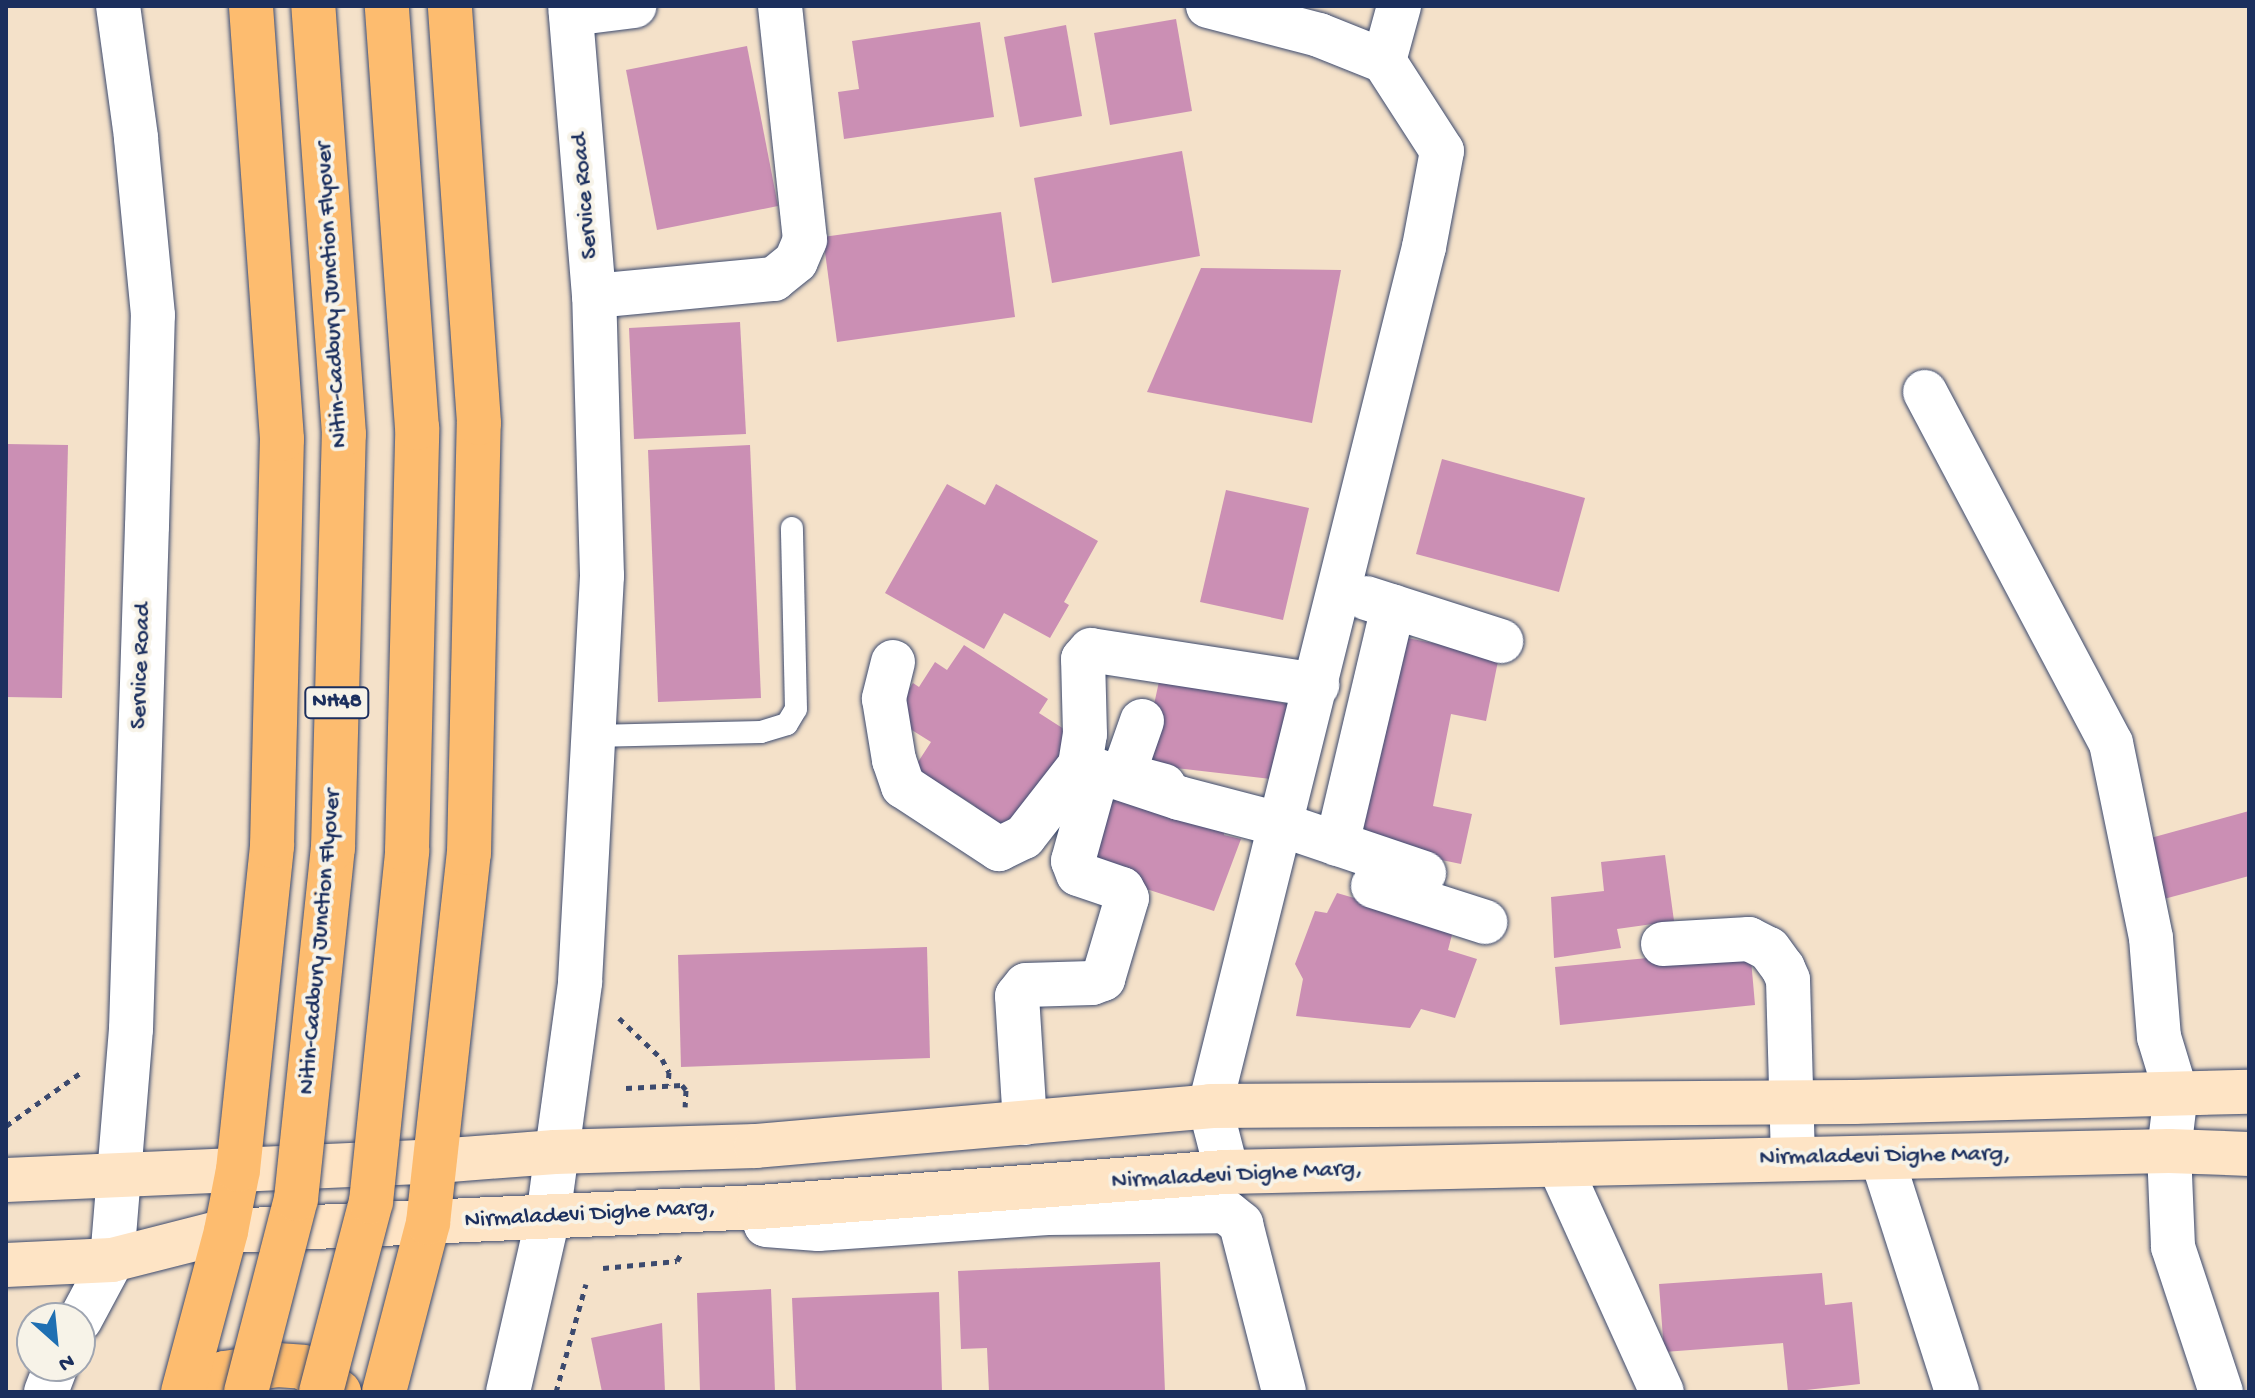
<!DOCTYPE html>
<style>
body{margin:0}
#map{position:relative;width:2255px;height:1398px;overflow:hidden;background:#f4e1c9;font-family:"Gochi Hand",sans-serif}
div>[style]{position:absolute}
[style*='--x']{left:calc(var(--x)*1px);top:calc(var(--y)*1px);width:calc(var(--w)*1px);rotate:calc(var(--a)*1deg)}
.building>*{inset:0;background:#cb8fb4}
.path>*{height:5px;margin-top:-2.5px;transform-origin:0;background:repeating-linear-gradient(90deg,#3c4a6e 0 6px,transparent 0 12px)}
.roads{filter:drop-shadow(0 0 2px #3c4a6e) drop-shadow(0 0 2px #3c4a6e)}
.service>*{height:22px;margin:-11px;padding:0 11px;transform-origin:11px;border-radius:11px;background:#fff}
.minor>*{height:44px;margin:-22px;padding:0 22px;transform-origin:22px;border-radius:22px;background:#fff}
.tertiary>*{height:44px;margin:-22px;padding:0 22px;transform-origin:22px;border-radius:22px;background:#fff}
.secondary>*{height:44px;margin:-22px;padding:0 22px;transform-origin:22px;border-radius:22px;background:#fee4c5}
.trunk>*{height:44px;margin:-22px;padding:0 22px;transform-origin:22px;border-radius:22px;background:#fdbc6f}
.bridges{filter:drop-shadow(0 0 2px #3c4a6e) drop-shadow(0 0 2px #3c4a6e)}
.trunk-bridge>*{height:44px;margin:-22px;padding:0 22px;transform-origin:22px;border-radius:22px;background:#fdbc6f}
span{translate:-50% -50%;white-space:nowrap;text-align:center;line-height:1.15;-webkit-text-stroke:8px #f7f3e8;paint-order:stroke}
.shield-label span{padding:2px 6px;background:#f7f3e8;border:2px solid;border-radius:6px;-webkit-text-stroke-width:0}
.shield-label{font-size:22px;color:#1b2f5e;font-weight:700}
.street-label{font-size:24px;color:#1b2f5e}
.frame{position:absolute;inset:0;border:8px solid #1b2f5e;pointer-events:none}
.north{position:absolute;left:16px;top:1302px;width:80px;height:80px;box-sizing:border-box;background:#f7f3e8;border:2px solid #9fa5b1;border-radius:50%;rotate:153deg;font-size:22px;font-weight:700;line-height:32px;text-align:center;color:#1b2f5e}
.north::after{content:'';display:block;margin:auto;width:28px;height:36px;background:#1f6fb2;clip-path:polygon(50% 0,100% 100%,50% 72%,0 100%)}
</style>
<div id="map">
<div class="building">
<div style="clip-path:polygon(1176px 19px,1192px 111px,1110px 125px,1094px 33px)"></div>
<div style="clip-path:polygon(980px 22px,994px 117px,844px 139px,838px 92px,859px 89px,852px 41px)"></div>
<div style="clip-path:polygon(1066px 25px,1082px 116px,1020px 127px,1004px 37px)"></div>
<div style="clip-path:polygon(747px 46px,778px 206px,657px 230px,626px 70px)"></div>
<div style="clip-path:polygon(1182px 151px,1200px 256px,1052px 283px,1034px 178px)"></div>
<div style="clip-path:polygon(1001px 212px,1015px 317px,837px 342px,823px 237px)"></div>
<div style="clip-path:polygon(1201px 268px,1341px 270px,1312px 423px,1147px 392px)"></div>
<div style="clip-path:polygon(740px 322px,746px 434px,634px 439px,629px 328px)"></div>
<div style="clip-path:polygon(6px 444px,68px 445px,62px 698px,6px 697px)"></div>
<div style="clip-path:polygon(750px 445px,761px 698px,658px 702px,648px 450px)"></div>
<div style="clip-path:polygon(1442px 459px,1585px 498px,1559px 592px,1416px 554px)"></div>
<div style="clip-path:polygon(947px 484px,985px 505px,996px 484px,1098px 541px,1064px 602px,1069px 605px,1050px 638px,1004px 613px,984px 649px,885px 593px)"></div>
<div style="clip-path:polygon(1226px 490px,1309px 508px,1283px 620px,1200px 602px)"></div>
<div style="clip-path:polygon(1392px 635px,1499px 656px,1486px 721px,1451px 714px,1433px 806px,1472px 814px,1461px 864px,1349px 841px)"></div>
<div style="clip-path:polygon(964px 645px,1048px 699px,1039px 713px,1081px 740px,1004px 839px,972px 811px,975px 806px,956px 794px,948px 806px,907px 779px,931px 742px,891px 717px,913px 683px,919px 687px,935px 662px,947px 670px)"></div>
<div style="clip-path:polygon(1160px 677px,1292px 705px,1271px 779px,1141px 764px)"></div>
<div style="clip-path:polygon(1100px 789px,1225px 818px,1224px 835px,1241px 839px,1214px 911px,1079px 867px)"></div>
<div style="clip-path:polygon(2249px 811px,2249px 876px,2164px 899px,2147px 839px)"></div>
<div style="clip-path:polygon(1665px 855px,1674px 921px,1617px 929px,1621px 948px,1554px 958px,1551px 897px,1604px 891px,1601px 862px)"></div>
<div style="clip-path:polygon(1337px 893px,1454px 927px,1448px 950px,1477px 959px,1455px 1018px,1421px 1009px,1410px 1028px,1296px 1016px,1303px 979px,1295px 964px,1315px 911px,1327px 913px)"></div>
<div style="clip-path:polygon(927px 947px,930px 1058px,681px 1067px,678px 955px)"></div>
<div style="clip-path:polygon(1750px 948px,1755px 1005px,1560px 1025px,1555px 967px)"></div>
<div style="clip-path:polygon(1160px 1262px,1165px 1392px,989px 1392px,987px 1348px,961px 1349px,958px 1271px)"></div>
<div style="clip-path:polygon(1822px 1273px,1825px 1305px,1852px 1302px,1860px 1384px,1788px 1392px,1783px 1343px,1664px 1352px,1659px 1284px)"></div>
<div style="clip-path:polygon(771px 1289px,775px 1392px,700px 1392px,697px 1293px)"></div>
<div style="clip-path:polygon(939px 1292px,942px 1392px,796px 1392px,792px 1298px)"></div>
<div style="clip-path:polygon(662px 1323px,665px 1392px,602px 1392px,591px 1338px)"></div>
</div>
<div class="path">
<div style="--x:619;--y:1018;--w:59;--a:43.6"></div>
<div style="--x:662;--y:1059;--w:15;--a:62"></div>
<div style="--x:669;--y:1072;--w:13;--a:94"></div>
<div style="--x:626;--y:1088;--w:56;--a:-3.1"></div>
<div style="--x:682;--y:1085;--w:6;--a:51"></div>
<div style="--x:686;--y:1090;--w:17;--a:93"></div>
<div style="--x:6;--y:1126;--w:95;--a:-35.5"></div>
<div style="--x:603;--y:1268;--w:74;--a:-5.4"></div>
<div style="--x:677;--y:1261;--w:10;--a:-61"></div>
<div style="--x:556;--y:1392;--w:112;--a:-74.5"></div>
</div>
<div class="roads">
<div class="service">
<div style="--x:593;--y:736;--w:168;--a:-1.4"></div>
<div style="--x:761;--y:732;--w:27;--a:-17"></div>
<div style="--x:787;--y:724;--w:17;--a:-59"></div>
<div style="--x:796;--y:709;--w:181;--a:-91.3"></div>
</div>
<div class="minor">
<div style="--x:1208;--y:6;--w:115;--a:14.6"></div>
<div style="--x:1319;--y:35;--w:70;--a:21.8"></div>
<div style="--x:1384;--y:61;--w:107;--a:57.2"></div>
<div style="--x:1442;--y:151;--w:98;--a:100.6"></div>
<div style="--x:1424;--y:247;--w:885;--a:103.99"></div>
<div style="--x:1210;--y:1106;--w:68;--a:75.6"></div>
<div style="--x:571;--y:14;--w:64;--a:-7.2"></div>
<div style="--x:1384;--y:61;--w:57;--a:-74.7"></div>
<div style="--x:594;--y:296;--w:181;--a:-5.4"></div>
<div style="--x:774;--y:279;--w:28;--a:-39"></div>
<div style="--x:796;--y:261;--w:23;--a:-67"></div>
<div style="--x:805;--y:240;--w:235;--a:-96.1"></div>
<div style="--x:1925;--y:392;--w:397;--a:62.1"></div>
<div style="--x:2111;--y:743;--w:199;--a:78.4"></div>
<div style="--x:2151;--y:938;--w:99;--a:85.4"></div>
<div style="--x:2159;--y:1037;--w:59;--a:73.1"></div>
<div style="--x:2176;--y:1093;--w:58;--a:96.9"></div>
<div style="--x:2169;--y:1151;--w:96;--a:87.6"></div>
<div style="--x:2173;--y:1247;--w:153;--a:71.7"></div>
<div style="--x:1366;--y:598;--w:142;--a:17.7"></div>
<div style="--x:893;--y:662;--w:38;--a:104"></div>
<div style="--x:884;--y:699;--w:62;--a:80.7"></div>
<div style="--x:894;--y:760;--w:28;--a:71"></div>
<div style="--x:903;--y:786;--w:115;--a:33.3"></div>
<div style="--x:999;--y:849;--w:28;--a:-26"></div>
<div style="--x:1024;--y:837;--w:91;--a:-52.1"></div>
<div style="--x:1080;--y:765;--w:31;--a:-81"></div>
<div style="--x:1085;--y:734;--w:75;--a:-91.5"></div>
<div style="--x:1083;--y:659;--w:12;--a:-48"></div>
<div style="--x:1091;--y:650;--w:229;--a:8.8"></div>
<div style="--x:1142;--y:721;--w:42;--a:109.3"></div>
<div style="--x:1128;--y:761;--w:18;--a:68"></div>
<div style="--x:1135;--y:778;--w:30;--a:15"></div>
<div style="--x:1080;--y:765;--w:104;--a:18.4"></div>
<div style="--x:1179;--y:798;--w:106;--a:14.7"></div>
<div style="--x:1282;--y:825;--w:150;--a:18.7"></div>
<div style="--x:1337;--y:844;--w:244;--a:-76.7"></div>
<div style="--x:1373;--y:886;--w:118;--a:17.8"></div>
<div style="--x:1663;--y:944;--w:86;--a:-3.3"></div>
<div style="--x:1749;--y:939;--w:22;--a:27"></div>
<div style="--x:1769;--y:949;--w:24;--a:54"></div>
<div style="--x:1783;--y:968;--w:13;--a:67"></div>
<div style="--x:1788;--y:980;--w:179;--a:88.4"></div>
<div style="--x:1025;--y:1123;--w:127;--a:-93.6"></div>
<div style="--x:1017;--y:996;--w:14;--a:-51"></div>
<div style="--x:1026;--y:985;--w:66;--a:-1.7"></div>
<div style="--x:1092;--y:983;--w:12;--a:-20"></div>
<div style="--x:1103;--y:979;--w:84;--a:-73.5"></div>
<div style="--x:1127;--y:898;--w:10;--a:-119"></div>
<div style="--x:1122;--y:889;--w:46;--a:-161.2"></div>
<div style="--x:1078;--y:874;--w:14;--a:-111"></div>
<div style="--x:1073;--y:861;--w:93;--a:-74.5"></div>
<div style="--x:1882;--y:1158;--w:246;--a:72.2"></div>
<div style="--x:1559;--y:1165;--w:249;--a:65.6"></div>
<div style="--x:759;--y:1207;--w:19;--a:69"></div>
<div style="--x:766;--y:1225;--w:52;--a:4.4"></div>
<div style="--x:818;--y:1229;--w:230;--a:-4"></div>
<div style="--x:1047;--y:1213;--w:178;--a:-0.6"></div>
<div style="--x:1225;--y:1211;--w:21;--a:39"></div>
<div style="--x:1241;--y:1224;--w:173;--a:75.6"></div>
</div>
<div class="tertiary">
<div style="--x:80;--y:1320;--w:68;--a:-61.9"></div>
<div style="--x:112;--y:1260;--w:85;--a:-85.3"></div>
<div style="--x:119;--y:1175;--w:146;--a:-85.3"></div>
<div style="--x:131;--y:1029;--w:503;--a:-88.18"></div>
<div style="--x:147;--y:526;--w:211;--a:-88.4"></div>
<div style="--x:153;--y:315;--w:179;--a:-95.5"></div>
<div style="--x:136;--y:137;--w:132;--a:-97.8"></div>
<div style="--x:46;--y:1392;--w:28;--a:-69"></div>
<div style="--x:508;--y:1392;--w:180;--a:-77.1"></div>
<div style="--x:548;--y:1217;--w:237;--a:-82.2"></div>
<div style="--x:580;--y:982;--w:407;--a:-86.9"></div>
<div style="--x:602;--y:576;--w:280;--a:-91.6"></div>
<div style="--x:594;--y:296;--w:291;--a:-94.7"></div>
</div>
<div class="secondary">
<div style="--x:6;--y:1180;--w:431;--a:-2.5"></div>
<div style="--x:437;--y:1161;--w:118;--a:-4.4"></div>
<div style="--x:555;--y:1152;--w:201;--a:-1.7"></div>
<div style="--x:756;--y:1146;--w:456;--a:-5"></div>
<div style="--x:1210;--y:1106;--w:644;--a:-0.36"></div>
<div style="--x:1854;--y:1102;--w:395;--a:-1.5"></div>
<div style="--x:6;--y:1265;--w:106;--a:-2.7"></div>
<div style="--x:112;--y:1260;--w:118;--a:-14.3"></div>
<div style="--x:226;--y:1231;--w:534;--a:-2.58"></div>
<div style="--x:759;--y:1207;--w:469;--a:-4.3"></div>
<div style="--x:1227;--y:1172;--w:942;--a:-1.28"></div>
<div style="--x:2169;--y:1151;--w:80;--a:2.1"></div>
</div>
<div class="trunk">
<div style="--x:185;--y:1387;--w:42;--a:-19.3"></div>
<div style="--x:225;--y:1373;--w:53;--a:-8.7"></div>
<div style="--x:277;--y:1365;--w:26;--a:4"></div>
<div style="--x:303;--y:1367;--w:44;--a:34.8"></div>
<div style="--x:183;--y:1392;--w:167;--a:-75"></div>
<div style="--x:226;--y:1231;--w:62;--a:-78.9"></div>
<div style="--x:238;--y:1170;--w:326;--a:-84"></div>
<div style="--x:272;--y:846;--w:407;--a:-88.6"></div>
<div style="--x:282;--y:439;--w:434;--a:-94.1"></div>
<div style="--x:384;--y:1392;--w:175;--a:-75.4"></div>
<div style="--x:428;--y:1223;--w:372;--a:-83.7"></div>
<div style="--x:469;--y:853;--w:430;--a:-88.7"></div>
<div style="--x:479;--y:423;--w:418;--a:-94"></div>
</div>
</div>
<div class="bridges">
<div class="trunk-bridge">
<div style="--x:246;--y:1392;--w:199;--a:-75.5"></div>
<div style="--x:296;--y:1199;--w:353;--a:-84"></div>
<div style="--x:333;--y:848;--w:414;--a:-88.5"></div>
<div style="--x:344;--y:434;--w:429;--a:-94.1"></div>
<div style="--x:321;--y:1392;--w:196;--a:-75.3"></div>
<div style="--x:371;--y:1202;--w:353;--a:-84.1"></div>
<div style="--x:407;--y:851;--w:423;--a:-88.6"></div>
<div style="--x:417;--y:428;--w:423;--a:-94.1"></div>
</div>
</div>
<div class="shield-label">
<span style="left:337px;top:703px">NH48</span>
</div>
<div class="street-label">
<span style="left:586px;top:196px;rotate:-95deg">Service Road</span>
<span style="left:333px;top:295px;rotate:-93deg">Nitin-Cadbury Junction Flyover</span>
<span style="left:142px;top:666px;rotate:-88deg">Service Road</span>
<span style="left:321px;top:942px;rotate:-85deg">Nitin-Cadbury Junction Flyover</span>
<span style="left:1885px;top:1157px;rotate:-1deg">Nirmaladevi Dighe Marg,</span>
<span style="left:1237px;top:1176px;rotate:-3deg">Nirmaladevi Dighe Marg,</span>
<span style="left:590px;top:1215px;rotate:-3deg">Nirmaladevi Dighe Marg,</span>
</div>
<div class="frame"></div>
<div class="north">N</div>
</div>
